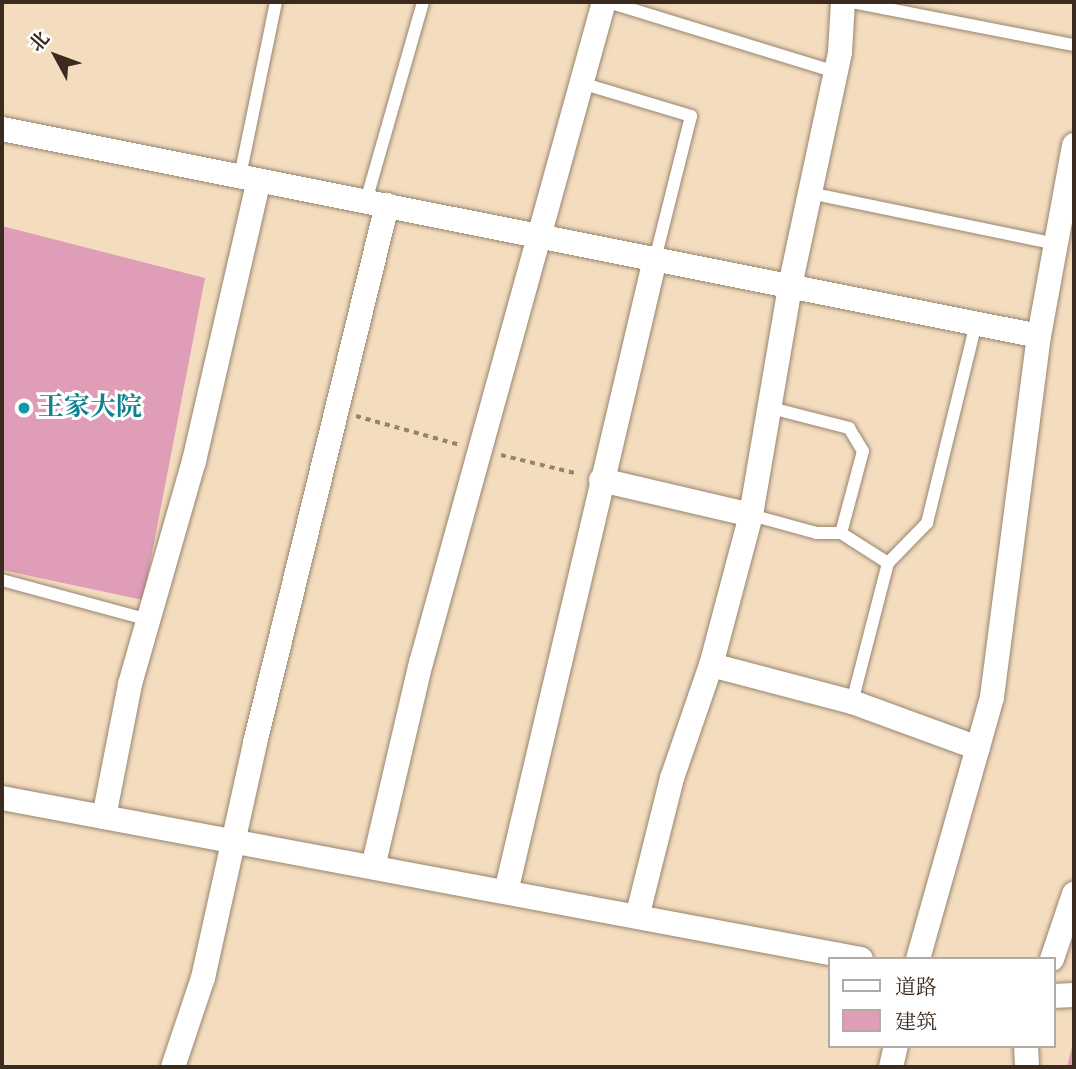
<!DOCTYPE html>
<meta charset="utf-8">
<style>
body{margin:0}
#map{position:relative;width:1076px;height:1069px;overflow:hidden;background:#f4ddbf;font-family:"IM FELL English","Noto Serif SC",serif}
div>[style]{position:absolute}
[style*='--x']{left:calc(var(--x)*1px);top:calc(var(--y)*1px);width:calc(var(--w)*1px);rotate:calc(var(--a)*1deg)}
.building>*{inset:0;background:#e09db7}
.path>*{height:3.5px;margin-top:-1.75px;transform-origin:0;background:repeating-linear-gradient(90deg,#98846e 0 5px,transparent 0 10px)}
.roads{filter:drop-shadow(0 0 2px #98846e) drop-shadow(0 0 2px #98846e)}
.lane>*{height:12px;margin:-6px;padding:0 6px;transform-origin:6px;border-radius:6px;background:#fff}
.street>*{height:24px;margin:-12px;padding:0 12px;transform-origin:12px;border-radius:12px;background:#fff}
.dots>*{width:19px;height:19px;translate:-50% -50%;box-sizing:border-box;border:4px solid #fff;border-radius:50%}
span{translate:-50% -50%;white-space:nowrap;text-align:center;line-height:1.15;-webkit-text-stroke:6px #fff;paint-order:stroke}
.culture-label{font-size:26px;color:#0d838f;font-weight:700}
.left{translate:0 -50%;text-align:left}
.frame{position:absolute;inset:0;border:4px solid #3b2a1e;pointer-events:none}
.legend{position:absolute;left:828px;top:957px;width:228px;height:91px;box-sizing:border-box;background:#fff;border:2px solid #b1aaa5;margin:0;padding:9px 12px;list-style:none;font-size:21px;color:#3b2a1e}
.legend li{display:flex;align-items:center;gap:14px;height:35px}
.legend b{width:35px;border:2px solid #b1aaa5}
.north{position:absolute;left:21px;top:21px;width:70px;height:70px;-webkit-text-stroke:5px #fff;paint-order:stroke;rotate:311deg;font-size:19px;font-weight:700;line-height:28px;text-align:center;color:#3b2a1e}
.north::after{content:'';display:block;margin:auto;width:24px;height:32px;background:#3b2a1e;clip-path:polygon(50% 0,100% 100%,50% 72%,0 100%)}
</style>
<div id="map">
<div class="building">
<div style="clip-path:polygon(2px 226px,205px 278px,143px 600px,2px 570px)"></div>
<div style="clip-path:polygon(1073px 1043px,1074px 1067px,1067px 1067px)"></div>
</div>
<div class="path">
<div style="--x:356;--y:416;--w:108;--a:15.6"></div>
<div style="--x:501;--y:455;--w:80;--a:13.7"></div>
</div>
<div class="roads">
<div class="lane">
<div style="--x:608;--y:2;--w:239;--a:17.1"></div>
<div style="--x:852;--y:2;--w:226;--a:11"></div>
<div style="--x:581;--y:83;--w:115;--a:16.7"></div>
<div style="--x:691;--y:116;--w:147;--a:104.1"></div>
<div style="--x:240;--y:176;--w:178;--a:-78.3"></div>
<div style="--x:810;--y:193;--w:251;--a:11.7"></div>
<div style="--x:366;--y:201;--w:207;--a:-74"></div>
<div style="--x:771;--y:408;--w:81;--a:14.4"></div>
<div style="--x:849;--y:428;--w:27;--a:59"></div>
<div style="--x:863;--y:451;--w:85;--a:105"></div>
<div style="--x:751;--y:515;--w:68;--a:15.3"></div>
<div style="--x:817;--y:533;--w:24;--a:0"></div>
<div style="--x:841;--y:533;--w:56;--a:32.6"></div>
<div style="--x:888;--y:563;--w:144;--a:104.5"></div>
<div style="--x:888;--y:563;--w:56;--a:-45.7"></div>
<div style="--x:927;--y:523;--w:206;--a:-76.2"></div>
<div style="--x:2;--y:580;--w:152;--a:15.2"></div>
</div>
<div class="street">
<div style="--x:2;--y:129;--w:1057;--a:11.29"></div>
<div style="--x:601;--y:480;--w:154;--a:13.1"></div>
<div style="--x:751;--y:515;--w:155;--a:104.9"></div>
<div style="--x:711;--y:665;--w:120;--a:109"></div>
<div style="--x:672;--y:778;--w:143;--a:104.1"></div>
<div style="--x:751;--y:515;--w:232;--a:-80.3"></div>
<div style="--x:790;--y:286;--w:239;--a:-77.9"></div>
<div style="--x:840;--y:52;--w:50;--a:-86.6"></div>
<div style="--x:711;--y:665;--w:146;--a:14.7"></div>
<div style="--x:852;--y:702;--w:134;--a:20.1"></div>
<div style="--x:2;--y:798;--w:874;--a:10.62"></div>
<div style="--x:104;--y:817;--w:136;--a:-78.9"></div>
<div style="--x:130;--y:684;--w:232;--a:-74"></div>
<div style="--x:194;--y:461;--w:288;--a:-77"></div>
<div style="--x:373;--y:867;--w:210;--a:-76.8"></div>
<div style="--x:421;--y:663;--w:686;--a:-74.53"></div>
<div style="--x:506;--y:892;--w:650;--a:-76.75"></div>
<div style="--x:918;--y:959;--w:272;--a:-74.2"></div>
<div style="--x:992;--y:697;--w:364;--a:-82.6"></div>
<div style="--x:1039;--y:336;--w:194;--a:-79.6"></div>
<div style="--x:1052;--y:959;--w:69;--a:-71.3"></div>
<div style="--x:1053;--y:996;--w:21;--a:-3"></div>
<div style="--x:1026;--y:1046;--w:21;--a:87"></div>
<div style="--x:173;--y:1067;--w:94;--a:-71.4"></div>
<div style="--x:203;--y:978;--w:241;--a:-77.5"></div>
<div style="--x:255;--y:743;--w:554;--a:-76.21"></div>
<div style="--x:891;--y:1067;--w:22;--a:-77"></div>
</div>
</div>
<div class="dots">
<div style="left:24px;top:408px;background:#0f9aa8"></div>
</div>
<div class="culture-label">
<span class="left" style="left:38px;top:408px">王家大院</span>
</div>
<div class="frame"></div>
<ul class="legend">
<li><b style="height:9px;background:#fff"></b>道路</li>
<li><b style="height:19px;background:#e09db7"></b>建筑</li>
</ul>
<div class="north">北</div>
</div>
